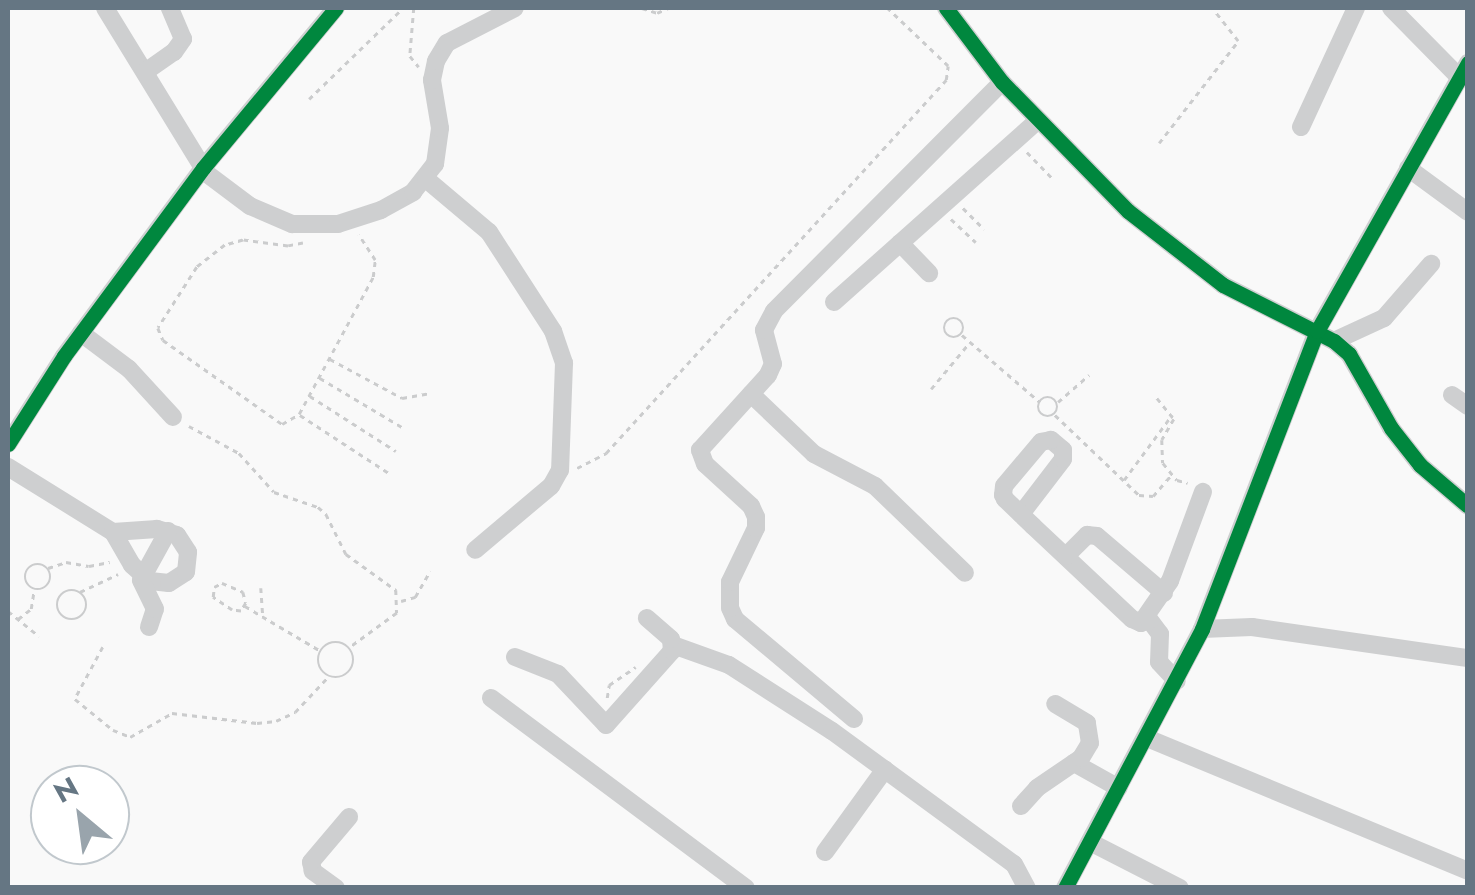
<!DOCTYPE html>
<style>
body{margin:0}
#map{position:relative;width:1475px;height:895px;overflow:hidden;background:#f9f9f9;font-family:Jost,sans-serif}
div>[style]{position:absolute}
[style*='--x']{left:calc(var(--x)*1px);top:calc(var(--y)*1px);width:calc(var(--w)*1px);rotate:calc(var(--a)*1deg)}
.path>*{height:2.5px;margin-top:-1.25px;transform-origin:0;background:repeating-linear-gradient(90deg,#cbcccd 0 5px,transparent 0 10px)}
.path>.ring{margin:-1.25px;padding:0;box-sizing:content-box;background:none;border:2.5px solid #cbcccd;border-radius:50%}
.minor>*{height:18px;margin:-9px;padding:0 9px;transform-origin:9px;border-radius:9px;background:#cecfd0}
.cycleway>*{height:15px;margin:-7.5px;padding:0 7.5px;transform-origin:7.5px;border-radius:7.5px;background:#00873e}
span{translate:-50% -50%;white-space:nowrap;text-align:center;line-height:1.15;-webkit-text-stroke:10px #fff;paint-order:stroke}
.frame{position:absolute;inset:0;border:10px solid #657683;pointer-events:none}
.north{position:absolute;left:30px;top:765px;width:100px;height:100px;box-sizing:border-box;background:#fff;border:2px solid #c1c8cd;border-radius:50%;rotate:331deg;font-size:28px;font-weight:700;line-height:40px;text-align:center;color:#657683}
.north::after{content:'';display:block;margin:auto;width:35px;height:45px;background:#99a4ac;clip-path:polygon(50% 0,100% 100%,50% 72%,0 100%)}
</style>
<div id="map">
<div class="path">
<div style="--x:414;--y:8;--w:48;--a:94.8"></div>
<div style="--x:410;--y:56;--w:14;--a:51"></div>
<div style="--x:642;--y:8;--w:16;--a:18"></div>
<div style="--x:657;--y:13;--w:12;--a:-24"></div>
<div style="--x:309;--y:99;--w:131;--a:-44.1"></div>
<div style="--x:1159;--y:143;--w:129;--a:-52.2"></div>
<div style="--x:1238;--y:41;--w:42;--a:-128.2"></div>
<div style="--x:1027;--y:152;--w:36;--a:46"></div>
<div style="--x:963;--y:208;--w:30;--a:45"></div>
<div style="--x:951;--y:219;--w:34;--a:43"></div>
<div style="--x:303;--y:243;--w:15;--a:169"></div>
<div style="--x:288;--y:246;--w:45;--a:-172.4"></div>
<div style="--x:243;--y:240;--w:19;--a:164"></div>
<div style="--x:225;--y:245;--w:36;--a:142"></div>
<div style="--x:197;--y:267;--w:72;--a:122.6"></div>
<div style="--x:158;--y:328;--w:13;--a:67"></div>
<div style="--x:163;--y:340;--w:146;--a:35.2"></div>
<div style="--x:282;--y:424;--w:20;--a:-30"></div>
<div style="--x:299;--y:414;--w:156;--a:-61.6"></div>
<div style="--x:373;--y:277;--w:17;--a:-83"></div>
<div style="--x:375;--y:260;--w:30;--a:-123"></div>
<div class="ring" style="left:944px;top:318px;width:17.5px;height:17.5px"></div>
<div style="--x:962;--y:335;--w:103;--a:40.7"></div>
<div style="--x:330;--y:359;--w:82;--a:28.4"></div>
<div style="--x:402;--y:398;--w:29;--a:-10"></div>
<div style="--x:320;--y:378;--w:96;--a:30.9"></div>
<div style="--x:931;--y:389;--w:60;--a:-50.4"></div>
<div style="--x:310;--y:396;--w:102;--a:32.6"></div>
<div class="ring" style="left:1038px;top:397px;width:17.5px;height:17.5px"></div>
<div style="--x:1157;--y:398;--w:27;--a:51"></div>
<div style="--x:1174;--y:419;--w:24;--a:120"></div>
<div style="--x:1162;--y:440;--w:23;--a:88"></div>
<div style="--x:1163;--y:463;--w:22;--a:51"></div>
<div style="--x:1177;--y:480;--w:11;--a:15"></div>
<div style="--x:1058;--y:402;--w:41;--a:-41.1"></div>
<div style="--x:300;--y:415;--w:108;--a:33.2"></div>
<div style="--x:1055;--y:415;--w:116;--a:43.6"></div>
<div style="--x:1139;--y:495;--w:14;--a:4"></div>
<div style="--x:1153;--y:496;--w:28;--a:-49"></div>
<div style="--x:189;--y:426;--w:57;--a:28.4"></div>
<div style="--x:239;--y:453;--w:52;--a:48.1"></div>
<div style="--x:274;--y:492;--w:46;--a:18.8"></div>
<div style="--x:318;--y:507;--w:11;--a:41"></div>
<div style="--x:326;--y:514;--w:45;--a:63.4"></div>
<div style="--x:346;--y:554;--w:62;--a:35.8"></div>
<div style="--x:396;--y:590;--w:23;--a:88"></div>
<div style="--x:397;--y:613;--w:59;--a:143.9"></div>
<div style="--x:577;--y:468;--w:33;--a:-27"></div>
<div style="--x:606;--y:453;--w:505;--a:-47.65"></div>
<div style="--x:946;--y:80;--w:14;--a:-82"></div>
<div style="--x:948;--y:66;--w:84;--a:-136.4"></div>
<div style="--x:1124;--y:480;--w:81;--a:-53.6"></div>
<div class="ring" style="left:25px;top:564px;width:23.5px;height:23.5px"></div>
<div style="--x:48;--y:568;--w:19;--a:-18"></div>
<div style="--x:66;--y:562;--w:23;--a:10"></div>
<div style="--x:89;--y:566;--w:21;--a:-11"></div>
<div style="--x:222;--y:583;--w:23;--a:23"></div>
<div style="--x:243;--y:592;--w:11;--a:75"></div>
<div style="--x:246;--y:603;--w:9;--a:122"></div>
<div style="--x:241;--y:611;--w:9;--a:-174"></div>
<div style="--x:232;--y:610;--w:23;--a:-146"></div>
<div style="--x:213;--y:597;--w:10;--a:-84"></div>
<div style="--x:214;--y:587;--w:9;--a:-27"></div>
<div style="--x:261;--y:588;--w:27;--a:86"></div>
<div class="ring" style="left:57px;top:590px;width:27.5px;height:27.5px"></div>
<div style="--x:80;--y:592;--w:42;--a:-25.3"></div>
<div style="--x:401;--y:601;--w:15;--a:-16"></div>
<div style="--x:415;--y:597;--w:30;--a:-60"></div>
<div style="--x:245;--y:606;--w:86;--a:30.7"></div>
<div style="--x:8;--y:611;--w:40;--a:39"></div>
<div style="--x:18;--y:619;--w:16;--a:-38"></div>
<div style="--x:31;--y:609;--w:19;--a:-81"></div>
<div class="ring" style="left:318px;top:642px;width:33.5px;height:33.5px"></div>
<div style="--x:103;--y:647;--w:59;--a:118.3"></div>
<div style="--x:75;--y:699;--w:49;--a:39.2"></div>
<div style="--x:113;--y:730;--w:18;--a:22"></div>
<div style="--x:130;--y:737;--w:48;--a:-29.7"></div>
<div style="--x:172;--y:713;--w:86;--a:6.7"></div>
<div style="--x:257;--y:723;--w:19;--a:-6"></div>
<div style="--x:276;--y:721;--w:21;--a:-25"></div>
<div style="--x:295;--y:712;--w:48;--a:-46.7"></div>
<div style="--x:607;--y:698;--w:13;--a:-81"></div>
<div style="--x:609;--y:685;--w:32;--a:-34"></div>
</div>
<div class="minor">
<div style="--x:105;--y:8;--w:188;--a:58.5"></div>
<div style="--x:946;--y:8;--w:93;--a:52.9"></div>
<div style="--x:1002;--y:82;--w:180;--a:45.7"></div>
<div style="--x:1128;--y:211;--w:120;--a:37.9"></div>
<div style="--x:1223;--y:285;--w:124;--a:26.8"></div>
<div style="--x:1334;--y:341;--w:20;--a:41"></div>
<div style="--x:1349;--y:354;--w:85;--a:60.4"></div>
<div style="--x:1391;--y:428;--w:47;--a:51.9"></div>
<div style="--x:1420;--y:465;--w:63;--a:40.5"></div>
<div style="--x:1391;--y:8;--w:97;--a:45.4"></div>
<div style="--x:145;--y:72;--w:35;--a:-35"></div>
<div style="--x:174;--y:52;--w:16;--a:-55"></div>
<div style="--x:183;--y:39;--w:34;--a:-113"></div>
<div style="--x:1301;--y:127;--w:131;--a:-65.2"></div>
<div style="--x:1408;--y:168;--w:74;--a:36.3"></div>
<div style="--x:202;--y:170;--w:60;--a:36.9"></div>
<div style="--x:250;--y:206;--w:46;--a:23.2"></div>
<div style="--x:292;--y:224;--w:46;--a:0"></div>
<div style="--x:338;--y:224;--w:45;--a:-18"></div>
<div style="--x:381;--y:210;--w:37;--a:-29"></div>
<div style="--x:413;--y:192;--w:36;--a:-52"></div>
<div style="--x:435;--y:164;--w:36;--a:-82"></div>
<div style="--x:440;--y:128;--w:49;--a:-99.5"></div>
<div style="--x:432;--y:80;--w:19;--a:-78"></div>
<div style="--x:436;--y:61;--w:21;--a:-59"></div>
<div style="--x:447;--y:43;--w:76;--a:-27.2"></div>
<div style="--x:426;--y:179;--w:82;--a:40.1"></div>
<div style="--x:489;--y:232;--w:118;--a:57.1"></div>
<div style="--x:553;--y:331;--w:34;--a:71"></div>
<div style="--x:564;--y:363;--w:107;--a:92.1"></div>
<div style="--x:560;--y:470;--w:18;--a:119"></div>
<div style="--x:551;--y:486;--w:99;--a:139.9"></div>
<div style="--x:900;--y:243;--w:42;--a:46"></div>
<div style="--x:834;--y:302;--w:272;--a:-41.7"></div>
<div style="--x:81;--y:333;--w:60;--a:36.9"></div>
<div style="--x:129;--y:369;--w:65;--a:47.5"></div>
<div style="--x:1334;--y:341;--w:55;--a:-24.7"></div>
<div style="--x:1384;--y:318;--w:72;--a:-49"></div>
<div style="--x:751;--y:394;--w:87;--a:43.6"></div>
<div style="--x:814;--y:454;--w:69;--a:27.7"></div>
<div style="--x:875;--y:486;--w:125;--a:44"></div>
<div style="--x:1452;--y:395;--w:19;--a:35"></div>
<div style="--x:8;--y:444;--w:104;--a:-57.5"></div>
<div style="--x:64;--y:356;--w:234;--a:-53.5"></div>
<div style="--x:203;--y:168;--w:208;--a:-50.3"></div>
<div style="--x:8;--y:467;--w:123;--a:31.8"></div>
<div style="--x:113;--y:532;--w:38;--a:60"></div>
<div style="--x:132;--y:565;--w:24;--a:42"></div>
<div style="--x:150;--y:581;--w:19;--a:6"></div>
<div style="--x:169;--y:583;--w:20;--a:-33"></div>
<div style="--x:186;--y:572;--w:20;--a:-84"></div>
<div style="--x:188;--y:552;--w:20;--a:-123"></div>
<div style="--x:177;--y:535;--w:21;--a:-163"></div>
<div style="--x:157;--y:529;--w:44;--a:176.1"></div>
<div style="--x:1021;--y:514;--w:69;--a:-52.6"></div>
<div style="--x:1063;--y:459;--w:9;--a:-90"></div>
<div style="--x:1063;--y:450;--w:16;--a:-140"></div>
<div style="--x:1051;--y:440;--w:10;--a:169"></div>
<div style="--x:1041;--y:442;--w:57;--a:130.1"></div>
<div style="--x:1004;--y:486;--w:9;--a:96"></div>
<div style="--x:1003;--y:495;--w:4;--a:63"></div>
<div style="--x:1005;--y:499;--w:39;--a:44"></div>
<div style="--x:1033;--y:526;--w:136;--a:43.2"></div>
<div style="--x:1132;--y:619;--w:10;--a:24"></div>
<div style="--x:1141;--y:623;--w:51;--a:-55.4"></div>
<div style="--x:1170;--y:581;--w:95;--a:-69.7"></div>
<div style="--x:1066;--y:556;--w:30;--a:-45"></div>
<div style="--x:1087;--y:535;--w:10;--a:6"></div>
<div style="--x:1097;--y:536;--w:88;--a:40.4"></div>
<div style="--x:1148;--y:618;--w:20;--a:53"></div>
<div style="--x:1160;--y:634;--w:28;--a:92"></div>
<div style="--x:1159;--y:662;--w:26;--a:47"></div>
<div style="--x:149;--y:627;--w:19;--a:-72"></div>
<div style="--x:155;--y:609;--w:32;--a:-116"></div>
<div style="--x:141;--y:580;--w:56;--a:-61.1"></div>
<div style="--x:1202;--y:629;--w:50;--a:-2.3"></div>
<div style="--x:1252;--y:627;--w:218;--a:8.2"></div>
<div style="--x:673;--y:645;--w:59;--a:19.7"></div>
<div style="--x:729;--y:665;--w:122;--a:32.7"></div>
<div style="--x:832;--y:731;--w:225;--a:36.2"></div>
<div style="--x:1014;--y:864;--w:27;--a:62"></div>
<div style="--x:515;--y:657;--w:46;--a:21.6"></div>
<div style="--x:558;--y:674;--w:70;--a:46.7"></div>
<div style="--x:606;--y:725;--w:99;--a:-48.3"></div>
<div style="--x:672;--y:651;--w:12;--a:-95"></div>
<div style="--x:671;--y:639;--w:32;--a:-139"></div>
<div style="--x:491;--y:698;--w:318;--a:36.7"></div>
<div style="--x:854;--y:719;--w:155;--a:-140"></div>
<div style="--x:735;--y:619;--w:12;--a:-114"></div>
<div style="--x:730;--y:608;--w:26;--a:-90"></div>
<div style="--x:730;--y:582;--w:60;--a:-64.3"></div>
<div style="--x:756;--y:528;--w:11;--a:-90"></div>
<div style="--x:756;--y:517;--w:12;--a:-114"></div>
<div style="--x:751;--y:506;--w:62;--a:-137.6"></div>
<div style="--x:705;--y:464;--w:15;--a:-110"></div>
<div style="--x:700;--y:450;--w:101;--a:-47.8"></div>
<div style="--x:768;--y:375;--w:12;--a:-66"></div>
<div style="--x:773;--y:364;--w:35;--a:-105"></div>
<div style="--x:764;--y:330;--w:21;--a:-62"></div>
<div style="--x:774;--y:311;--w:323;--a:-45.1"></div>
<div style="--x:1147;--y:738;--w:347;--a:22.5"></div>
<div style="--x:1074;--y:763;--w:51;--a:29.1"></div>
<div style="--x:1021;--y:806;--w:24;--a:-48"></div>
<div style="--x:1037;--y:788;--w:53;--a:-34.3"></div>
<div style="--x:1081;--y:758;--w:17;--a:-59"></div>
<div style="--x:1090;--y:743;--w:20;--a:-99"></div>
<div style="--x:1087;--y:723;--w:37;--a:-149"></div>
<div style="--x:1090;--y:842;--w:101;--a:27.1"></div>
<div style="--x:825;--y:852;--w:102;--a:-54.1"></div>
<div style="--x:336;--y:888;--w:29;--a:-144"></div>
<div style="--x:313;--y:871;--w:9;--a:-103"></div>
<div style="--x:311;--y:862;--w:59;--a:-49.8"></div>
<div style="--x:1065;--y:888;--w:293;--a:-62.1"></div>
<div style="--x:1202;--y:629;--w:319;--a:-68.9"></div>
<div style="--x:1317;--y:331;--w:308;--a:-60.6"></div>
</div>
<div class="cycleway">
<div style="--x:946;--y:8;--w:93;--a:52.9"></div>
<div style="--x:1002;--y:82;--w:180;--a:45.7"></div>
<div style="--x:1128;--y:211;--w:120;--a:37.9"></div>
<div style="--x:1223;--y:285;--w:124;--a:26.8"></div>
<div style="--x:1334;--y:341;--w:20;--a:41"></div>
<div style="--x:1349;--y:354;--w:85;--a:60.4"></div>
<div style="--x:1391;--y:428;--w:47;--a:51.9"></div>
<div style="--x:1420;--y:465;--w:63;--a:40.5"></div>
<div style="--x:8;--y:444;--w:104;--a:-57.5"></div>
<div style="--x:64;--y:356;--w:234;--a:-53.5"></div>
<div style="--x:203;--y:168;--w:208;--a:-50.3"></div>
<div style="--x:1065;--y:888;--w:293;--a:-62.1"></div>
<div style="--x:1202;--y:629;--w:319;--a:-68.9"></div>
<div style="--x:1317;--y:331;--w:308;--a:-60.6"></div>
</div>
<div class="frame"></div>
<div class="north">N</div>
</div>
